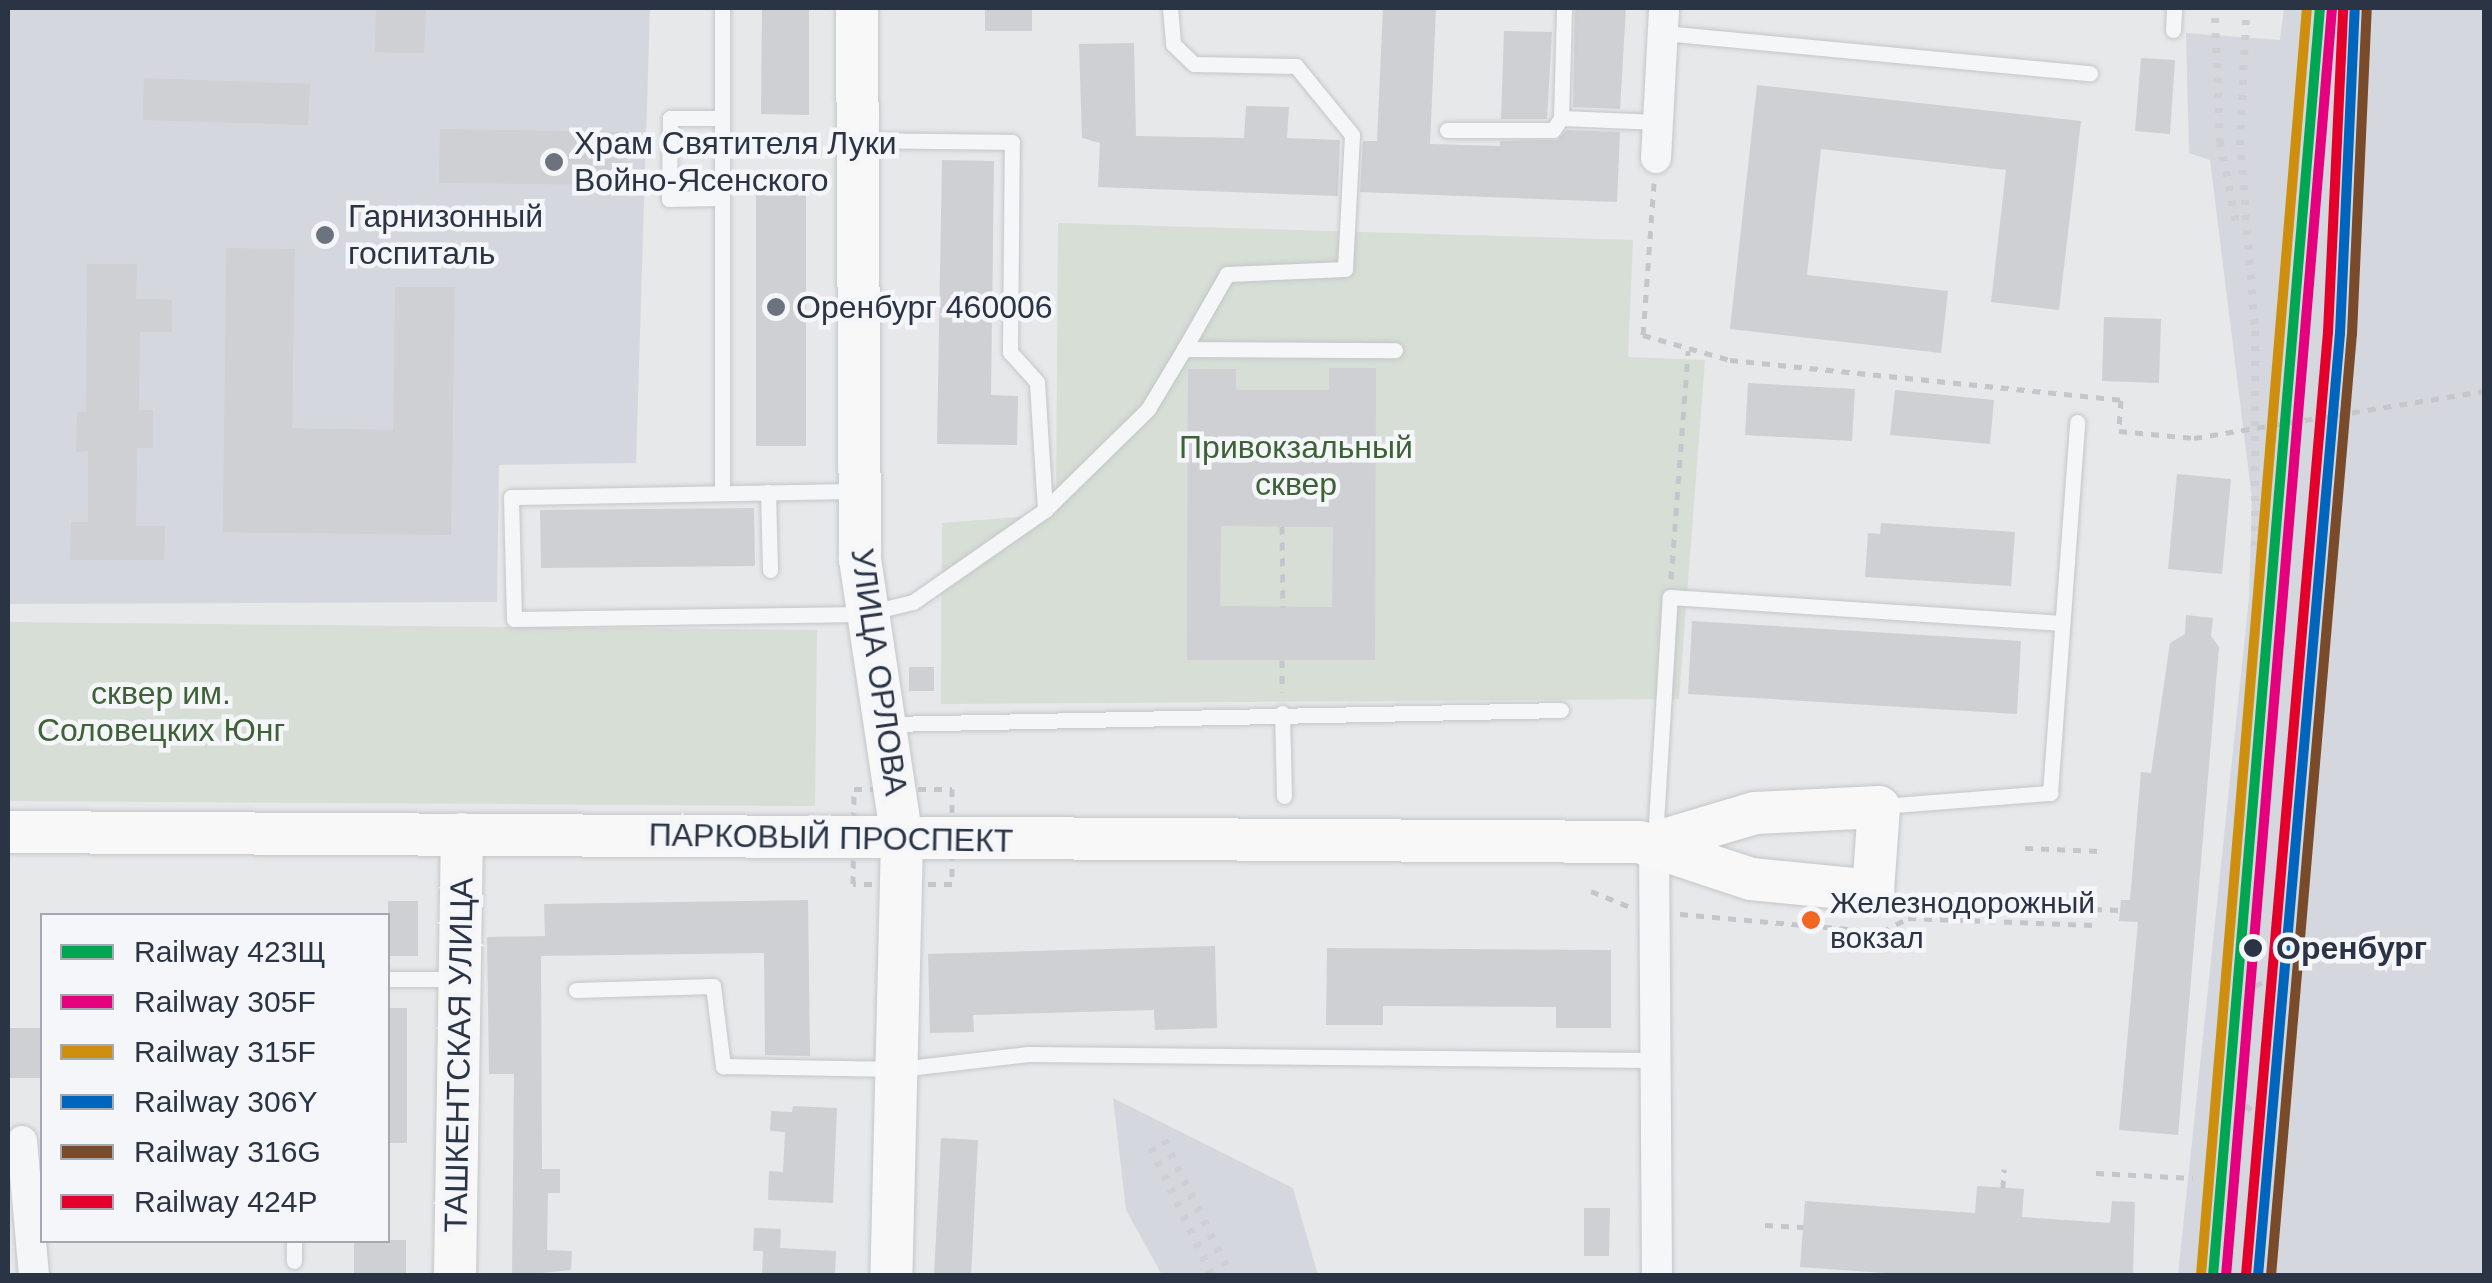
<!DOCTYPE html>
<meta charset="utf-8">
<style>
body{margin:0}
#map{position:relative;width:2492px;height:1283px;overflow:hidden;background:#e6e8ea;font-family:Helvetica,sans-serif}
div>[style]{position:absolute}
[style*='--x']{left:calc(var(--x)*1px);top:calc(var(--y)*1px);width:calc(var(--w)*1px);rotate:calc(var(--a)*1deg)}
.built>*{inset:0;background:#d4d7dd}
.green>*{inset:0;background:#d6ded6}
.building>*{inset:0;background:#ced0d3}
.path>*{height:5px;margin-top:-2.5px;transform-origin:0;background:repeating-linear-gradient(90deg,#c5c6ca 0 8px,transparent 0 16px)}
.roads{filter:drop-shadow(0 0 2px #c4c6c8) drop-shadow(0 0 2px #c4c6c8)}
.lane>*{height:15px;margin:-7.5px;padding:0 7.5px;transform-origin:7.5px;border-radius:7.5px;background:#f5f6f7}
.street>*{height:30px;margin:-15px;padding:0 15px;transform-origin:15px;border-radius:15px;background:#f5f6f7}
.secondary>*{height:42px;margin:-21px;padding:0 21px;transform-origin:21px;border-radius:21px;background:#f8f8f8}
.rail>*{height:8px;margin-top:-4px;transform-origin:0;background:repeating-linear-gradient(90deg,#cecfd2 0 5px,transparent 0 15px)}
.path-bridge>*{height:5px;margin-top:-2.5px;transform-origin:0;background:repeating-linear-gradient(90deg,#c5c6ca 0 8px,transparent 0 16px)}
.rail-1>*{height:10px;margin:-5px;padding:0 5px;transform-origin:5px;border-radius:5px;background:#00a651}
.rail-2>*{height:10px;margin:-5px;padding:0 5px;transform-origin:5px;border-radius:5px;background:#e5007d}
.rail-3>*{height:10px;margin:-5px;padding:0 5px;transform-origin:5px;border-radius:5px;background:#ce8f0e}
.rail-4>*{height:10px;margin:-5px;padding:0 5px;transform-origin:5px;border-radius:5px;background:#0065bd}
.rail-5>*{height:10px;margin:-5px;padding:0 5px;transform-origin:5px;border-radius:5px;background:#7a4b2a}
.rail-6>*{height:10px;margin:-5px;padding:0 5px;transform-origin:5px;border-radius:5px;background:#e4002b}
.dots>*{width:28px;height:28px;translate:-50% -50%;box-sizing:border-box;border:5px solid #f4f6f9;border-radius:50%}
span{translate:-50% -50%;white-space:nowrap;text-align:center;line-height:1.15;-webkit-text-stroke:9px #f4f6f9;paint-order:stroke}
.bus-label{font-size:30px;color:#2b3445}
.left{translate:0 -50%;text-align:left}
.poi-label{font-size:32px;color:#2b3445}
.park-label{font-size:32px;color:#3f6138}
.street-label{font-size:32px;color:#2b3445}
.stop-label{font-size:32px;color:#2b3445;font-weight:700}
.frame{position:absolute;inset:0;border:10px solid #2b3445;pointer-events:none}
.legend{position:absolute;left:40px;top:913px;width:350px;height:330px;box-sizing:border-box;background:#f4f6f9;border:2px solid #a4a8b1;margin:0;padding:12px 18px;list-style:none;font-size:30px;color:#2b3445}
.legend li{display:flex;align-items:center;gap:20px;height:50px}
.legend b{width:50px;border:2px solid #a4a8b1}
</style>
<div id="map">
<div class="built">
<div style="clip-path:polygon(8px 8px,650px 8px,636px 463px,499px 465px,497px 602px,8px 604px)"></div>
<div style="clip-path:polygon(2284px 8px,2484px 8px,2484px 1275px,2178px 1275px,2249px 598px,2252px 499px,2210px 160px,2189px 153px,2186px 33px,2280px 40px)"></div>
<div style="clip-path:polygon(1113px 1098px,1293px 1188px,1318px 1275px,1162px 1275px,1126px 1210px)"></div>
</div>
<div class="green">
<div style="clip-path:polygon(1058px 223px,1633px 240px,1628px 357px,1705px 360px,1679px 699px,941px 704px,942px 523px,1056px 514px)"></div>
<div style="clip-path:polygon(8px 622px,817px 630px,815px 806px,8px 801px)"></div>
</div>
<div class="building">
<div style="clip-path:polygon(376px 8px,426px 8px,424px 53px,375px 52px)"></div>
<div style="clip-path:polygon(762px 8px,809px 8px,809px 115px,761px 114px)"></div>
<div style="clip-path:polygon(985px 8px,1032px 8px,1032px 31px,985px 31px)"></div>
<div style="clip-path:polygon(1383px 8px,1436px 8px,1430px 144px,1500px 146px,1500px 141px,1557px 140px,1567px 130px,1620px 132px,1617px 202px,1360px 192px,1363px 141px,1377px 141px)"></div>
<div style="clip-path:polygon(1575px 8px,1626px 8px,1620px 109px,1573px 107px)"></div>
<div style="clip-path:polygon(1504px 31px,1552px 32px,1547px 119px,1501px 119px)"></div>
<div style="clip-path:polygon(1134px 43px,1136px 136px,1244px 138px,1246px 106px,1289px 107px,1287px 138px,1340px 140px,1338px 196px,1098px 187px,1100px 143px,1082px 138px,1079px 44px)"></div>
<div style="clip-path:polygon(2141px 58px,2175px 60px,2170px 134px,2135px 131px)"></div>
<div style="clip-path:polygon(144px 78px,310px 84px,308px 125px,143px 120px)"></div>
<div style="clip-path:polygon(1757px 85px,2081px 121px,2059px 310px,1991px 302px,2006px 170px,1821px 149px,1807px 275px,1948px 291px,1941px 353px,1730px 329px)"></div>
<div style="clip-path:polygon(440px 129px,623px 132px,622px 185px,439px 183px)"></div>
<div style="clip-path:polygon(942px 160px,994px 161px,991px 395px,1018px 396px,1017px 445px,937px 444px)"></div>
<div style="clip-path:polygon(756px 189px,806px 189px,806px 446px,756px 446px)"></div>
<div style="clip-path:polygon(226px 248px,295px 249px,292px 428px,393px 430px,395px 287px,455px 287px,451px 535px,223px 532px)"></div>
<div style="clip-path:polygon(87px 264px,137px 264px,136px 299px,172px 300px,172px 332px,140px 332px,139px 410px,153px 410px,153px 448px,137px 448px,136px 526px,165px 526px,164px 560px,70px 560px,71px 522px,88px 522px,88px 451px,76px 452px,77px 412px,86px 412px)"></div>
<div style="clip-path:polygon(2104px 317px,2161px 319px,2159px 383px,2102px 381px)"></div>
<div style="clip-path:polygon(evenodd,1329px 368px,1376px 368px,1375px 660px,1187px 660px,1188px 369px,1236px 369px,1236px 390px,1329px 390px,1329px 368px,1221px 526px,1333px 527px,1332px 607px,1220px 606px,1221px 526px)"></div>
<div style="clip-path:polygon(1748px 383px,1855px 389px,1852px 441px,1745px 435px)"></div>
<div style="clip-path:polygon(1895px 390px,1994px 400px,1990px 444px,1890px 435px)"></div>
<div style="clip-path:polygon(2177px 474px,2231px 479px,2222px 574px,2168px 569px)"></div>
<div style="clip-path:polygon(754px 508px,755px 566px,541px 568px,540px 510px)"></div>
<div style="clip-path:polygon(1881px 523px,2015px 532px,2011px 586px,1865px 577px,1868px 533px,1880px 534px)"></div>
<div style="clip-path:polygon(2186px 615px,2213px 618px,2211px 636px,2219px 647px,2178px 1135px,2119px 1130px,2138px 922px,2119px 921px,2121px 900px,2130px 900px,2141px 772px,2151px 773px,2170px 643px,2185px 634px)"></div>
<div style="clip-path:polygon(1692px 621px,2021px 641px,2017px 714px,1688px 694px)"></div>
<div style="clip-path:polygon(909px 667px,934px 667px,934px 691px,909px 691px)"></div>
<div style="clip-path:polygon(808px 900px,810px 1056px,765px 1055px,764px 953px,541px 956px,542px 1169px,560px 1169px,560px 1193px,548px 1193px,547px 1250px,572px 1251px,571px 1270px,512px 1276px,514px 1074px,489px 1074px,487px 937px,545px 936px,544px 904px)"></div>
<div style="clip-path:polygon(388px 901px,418px 901px,418px 956px,388px 956px)"></div>
<div style="clip-path:polygon(1215px 946px,1217px 1028px,1155px 1030px,1154px 1010px,973px 1015px,974px 1032px,930px 1033px,928px 954px)"></div>
<div style="clip-path:polygon(1327px 948px,1611px 950px,1611px 1028px,1556px 1028px,1556px 1007px,1383px 1006px,1383px 1025px,1326px 1025px)"></div>
<div style="clip-path:polygon(388px 1008px,407px 1008px,407px 1143px,388px 1143px)"></div>
<div style="clip-path:polygon(8px 1028px,42px 1028px,42px 1078px,8px 1078px)"></div>
<div style="clip-path:polygon(793px 1106px,837px 1108px,833px 1203px,768px 1200px,769px 1171px,783px 1172px,785px 1132px,770px 1131px,771px 1111px,792px 1112px)"></div>
<div style="clip-path:polygon(941px 1138px,978px 1140px,971px 1276px,934px 1276px)"></div>
<div style="clip-path:polygon(1977px 1186px,2024px 1189px,2022px 1217px,2110px 1223px,2112px 1201px,2135px 1202px,2133px 1276px,1926px 1276px,1800px 1267px,1805px 1201px,1975px 1213px)"></div>
<div style="clip-path:polygon(1584px 1208px,1610px 1208px,1609px 1256px,1584px 1256px)"></div>
<div style="clip-path:polygon(754px 1228px,781px 1229px,780px 1248px,836px 1251px,835px 1276px,762px 1276px,763px 1251px,753px 1251px)"></div>
<div style="clip-path:polygon(354px 1240px,406px 1240px,406px 1276px,354px 1276px)"></div>
</div>
<div class="path">
<div style="--x:1654;--y:183;--w:152;--a:94.1"></div>
<div style="--x:1643;--y:335;--w:91;--a:16"></div>
<div style="--x:1730;--y:360;--w:393;--a:5.8"></div>
<div style="--x:2121;--y:400;--w:31;--a:94"></div>
<div style="--x:2119;--y:431;--w:75;--a:5.3"></div>
<div style="--x:1282;--y:526;--w:81;--a:89.3"></div>
<div style="--x:1671;--y:579;--w:229;--a:-85.7"></div>
<div style="--x:1282;--y:660;--w:32;--a:90"></div>
<div style="--x:854;--y:789;--w:98;--a:0"></div>
<div style="--x:952;--y:789;--w:95;--a:90"></div>
<div style="--x:952;--y:884;--w:99;--a:180"></div>
<div style="--x:853;--y:884;--w:95;--a:-89.4"></div>
<div style="--x:2025;--y:848;--w:74;--a:2.3"></div>
<div style="--x:1591;--y:891;--w:42;--a:22.3"></div>
<div style="--x:2094;--y:909;--w:26;--a:2"></div>
<div style="--x:1680;--y:914;--w:203;--a:5.1"></div>
<div style="--x:1882;--y:932;--w:30;--a:-28"></div>
<div style="--x:1908;--y:918;--w:185;--a:2.2"></div>
<div style="--x:2255;--y:986;--w:26;--a:-28"></div>
<div style="--x:2245;--y:1105;--w:26;--a:39"></div>
<div style="--x:2096;--y:1173;--w:97;--a:3"></div>
<div style="--x:2003;--y:1188;--w:19;--a:-87"></div>
<div style="--x:1765;--y:1225;--w:38;--a:3"></div>
</div>
<div class="roads">
<div class="lane">
<div style="--x:1170;--y:8;--w:36;--a:85"></div>
<div style="--x:1173;--y:44;--w:29;--a:44"></div>
<div style="--x:1194;--y:64;--w:102;--a:1.1"></div>
<div style="--x:1296;--y:66;--w:89;--a:50.9"></div>
<div style="--x:1352;--y:135;--w:134;--a:93"></div>
<div style="--x:1345;--y:269;--w:118;--a:177.6"></div>
<div style="--x:1227;--y:274;--w:86;--a:119.8"></div>
<div style="--x:2173;--y:30;--w:22;--a:-87"></div>
<div style="--x:1663;--y:33;--w:429;--a:5.4"></div>
<div style="--x:1561;--y:118;--w:110;--a:-88.4"></div>
<div style="--x:1447;--y:130;--w:106;--a:0"></div>
<div style="--x:1553;--y:130;--w:14;--a:-56"></div>
<div style="--x:1561;--y:118;--w:97;--a:2.4"></div>
<div style="--x:722;--y:198;--w:53;--a:178.9"></div>
<div style="--x:669;--y:199;--w:81;--a:-89.3"></div>
<div style="--x:670;--y:118;--w:52;--a:0"></div>
<div style="--x:857;--y:491;--w:346;--a:179"></div>
<div style="--x:511;--y:497;--w:122;--a:88.6"></div>
<div style="--x:514;--y:619;--w:350;--a:-0.8"></div>
<div style="--x:864;--y:614;--w:50;--a:-13.8"></div>
<div style="--x:913;--y:602;--w:161;--a:-34.9"></div>
<div style="--x:1045;--y:510;--w:128;--a:-93.6"></div>
<div style="--x:1037;--y:382;--w:40;--a:-132"></div>
<div style="--x:1010;--y:352;--w:210;--a:-89.5"></div>
<div style="--x:1012;--y:142;--w:153;--a:-179.3"></div>
<div style="--x:722;--y:492;--w:484;--a:-90"></div>
<div style="--x:768;--y:492;--w:78;--a:88.5"></div>
<div style="--x:1045;--y:510;--w:144;--a:-44.4"></div>
<div style="--x:1148;--y:409;--w:70;--a:-59"></div>
<div style="--x:1184;--y:349;--w:211;--a:0.3"></div>
<div style="--x:1282;--y:713;--w:83;--a:88.6"></div>
<div style="--x:889;--y:724;--w:672;--a:-1.19"></div>
<div style="--x:1883;--y:806;--w:168;--a:-4.5"></div>
<div style="--x:2050;--y:793;--w:372;--a:-85.8"></div>
<div style="--x:1655;--y:839;--w:242;--a:-86.5"></div>
<div style="--x:1670;--y:597;--w:393;--a:3.8"></div>
<div style="--x:388;--y:979;--w:70;--a:0"></div>
<div style="--x:576;--y:990;--w:137;--a:-1.7"></div>
<div style="--x:713;--y:986;--w:81;--a:82.9"></div>
<div style="--x:723;--y:1066;--w:177;--a:1"></div>
<div style="--x:900;--y:1069;--w:129;--a:-6.7"></div>
<div style="--x:1028;--y:1054;--w:625;--a:0.55"></div>
<div style="--x:294;--y:1240;--w:21;--a:90"></div>
</div>
<div class="street">
<div style="--x:1656;--y:158;--w:150;--a:-86.9"></div>
<div style="--x:1654;--y:843;--w:433;--a:89.6"></div>
<div style="--x:22;--y:1141;--w:136;--a:84.9"></div>
</div>
<div class="secondary">
<div style="--x:857;--y:8;--w:551;--a:89.69"></div>
<div style="--x:860;--y:559;--w:285;--a:81.5"></div>
<div style="--x:902;--y:841;--w:435;--a:91.4"></div>
<div style="--x:8;--y:832;--w:1631;--a:0.35"></div>
<div style="--x:1639;--y:842;--w:118;--a:18.3"></div>
<div style="--x:1751;--y:879;--w:123;--a:5.6"></div>
<div style="--x:1873;--y:891;--w:84;--a:-85.9"></div>
<div style="--x:1879;--y:807;--w:124;--a:177.2"></div>
<div style="--x:1755;--y:813;--w:105;--a:163.5"></div>
<div style="--x:455;--y:1276;--w:442;--a:-89.1"></div>
</div>
</div>
<div class="rail">
<div style="--x:2215;--y:18;--w:124;--a:87.7"></div>
<div style="--x:2220;--y:142;--w:82;--a:78.7"></div>
<div style="--x:2246;--y:20;--w:120;--a:92.9"></div>
<div style="--x:2240;--y:140;--w:192;--a:85.5"></div>
<div style="--x:2255;--y:331;--w:224;--a:90"></div>
<div style="--x:1164;--y:1140;--w:152;--a:63.8"></div>
<div style="--x:1151;--y:1148;--w:142;--a:64.5"></div>
</div>
<div class="path-bridge">
<div style="--x:2194;--y:438;--w:294;--a:-9.2"></div>
</div>
<div class="rail-1">
<div style="--x:2213;--y:1276;--w:1273;--a:-85.18"></div>
</div>
<div class="rail-2">
<div style="--x:2226;--y:1276;--w:1271;--a:-85.22"></div>
</div>
<div class="rail-3">
<div style="--x:2201;--y:1275;--w:1271;--a:-85.22"></div>
</div>
<div class="rail-4">
<div style="--x:2258;--y:1276;--w:947;--a:-85.03"></div>
<div style="--x:2340;--y:333;--w:325;--a:-87.4"></div>
</div>
<div class="rail-5">
<div style="--x:2271;--y:1276;--w:945;--a:-85.09"></div>
<div style="--x:2352;--y:334;--w:325;--a:-87.4"></div>
</div>
<div class="rail-6">
<div style="--x:2246;--y:1275;--w:947;--a:-85.03"></div>
<div style="--x:2328;--y:332;--w:324;--a:-87.3"></div>
</div>
<div class="dots">
<div style="left:554px;top:162px;background:#6c737f"></div>
<div style="left:325px;top:235px;background:#6c737f"></div>
<div style="left:776px;top:307px;background:#6c737f"></div>
<div style="left:1811px;top:920px;background:#f26522"></div>
<div style="left:2253px;top:948px;background:#2b3445"></div>
</div>
<div class="bus-label">
<span class="left" style="left:1830px;top:920px">Железнодорожный<br>вокзал</span>
</div>
<div class="poi-label">
<span class="left" style="left:574px;top:162px">Храм Святителя Луки<br>Войно-Ясенского</span>
<span class="left" style="left:348px;top:235px">Гарнизонный<br>госпиталь</span>
<span class="left" style="left:796px;top:307px">Оренбург 460006</span>
</div>
<div class="park-label">
<span style="left:1296px;top:466px">Привокзальный<br>сквер</span>
<span style="left:161px;top:712px">сквер им.<br>Соловецких Юнг</span>
</div>
<div class="street-label">
<span style="left:879px;top:672px;rotate:82deg">УЛИЦА ОРЛОВА</span>
<span style="left:831px;top:838px;rotate:1deg">ПАРКОВЫЙ ПРОСПЕКТ</span>
<span style="left:459px;top:1055px;rotate:-89deg">ТАШКЕНТСКАЯ УЛИЦА</span>
</div>
<div class="stop-label">
<span class="left" style="left:2276px;top:948px">Оренбург</span>
</div>
<div class="frame"></div>
<ul class="legend">
<li><b style="height:12px;background:#00a651"></b>Railway 423Щ</li>
<li><b style="height:12px;background:#e5007d"></b>Railway 305F</li>
<li><b style="height:12px;background:#ce8f0e"></b>Railway 315F</li>
<li><b style="height:12px;background:#0065bd"></b>Railway 306Y</li>
<li><b style="height:12px;background:#7a4b2a"></b>Railway 316G</li>
<li><b style="height:12px;background:#e4002b"></b>Railway 424Р</li>
</ul>
</div>
